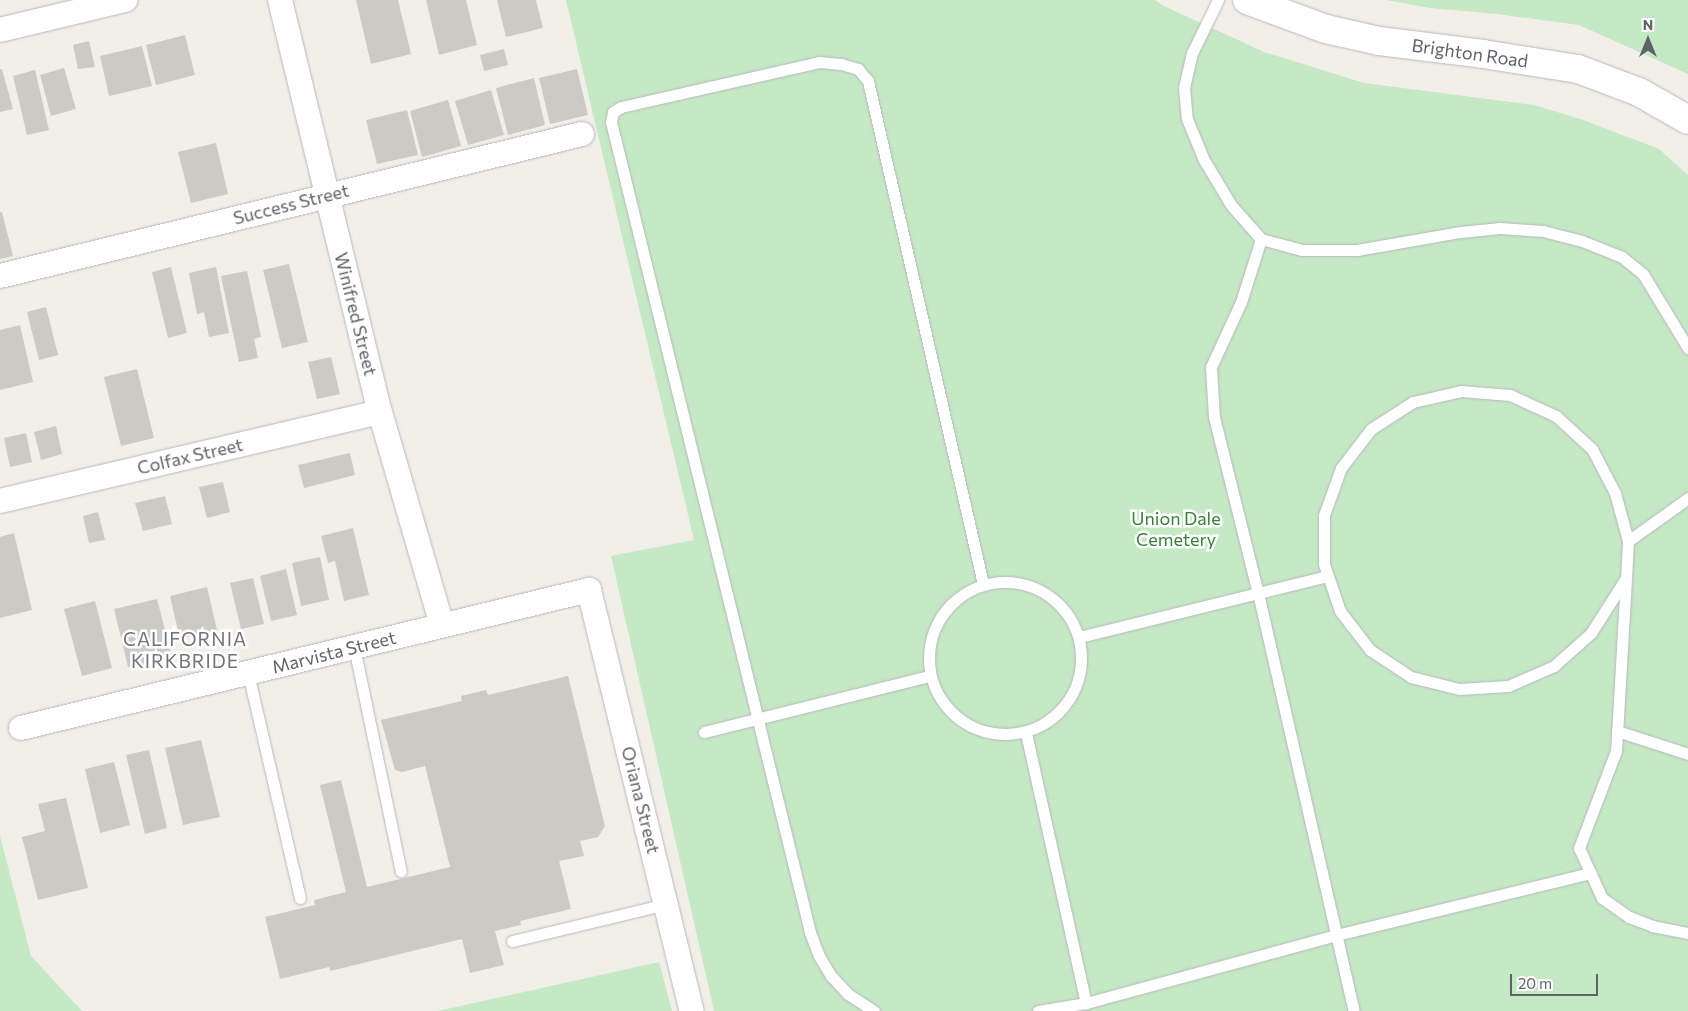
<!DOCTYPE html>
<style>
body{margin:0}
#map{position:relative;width:1688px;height:1011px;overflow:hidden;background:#f1efe8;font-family:Commissioner,sans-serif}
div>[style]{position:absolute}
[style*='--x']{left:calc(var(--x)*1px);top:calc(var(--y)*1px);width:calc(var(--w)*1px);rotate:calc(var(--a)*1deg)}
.green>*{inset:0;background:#c5e8c5}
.building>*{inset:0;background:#cccac5}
.roads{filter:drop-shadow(0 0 1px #b5b8bc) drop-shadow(0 0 1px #b5b8bc)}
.lane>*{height:11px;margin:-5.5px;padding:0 5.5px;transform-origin:5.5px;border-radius:5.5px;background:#fff}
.lane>.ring{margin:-5.5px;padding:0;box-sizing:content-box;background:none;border:11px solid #fff;border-radius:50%}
.street>*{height:24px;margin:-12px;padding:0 12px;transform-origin:12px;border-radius:12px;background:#fff}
.secondary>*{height:28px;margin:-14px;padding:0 14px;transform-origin:14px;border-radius:14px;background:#fff}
span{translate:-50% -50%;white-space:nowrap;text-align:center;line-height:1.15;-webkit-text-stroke:5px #fff;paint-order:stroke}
.street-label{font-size:18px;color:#5f6368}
.park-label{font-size:18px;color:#348238}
.neighbourhood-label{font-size:19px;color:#70757a;letter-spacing:1px}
.north{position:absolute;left:1623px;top:15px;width:50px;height:50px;-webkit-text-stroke:4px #fff;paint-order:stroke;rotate:0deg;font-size:14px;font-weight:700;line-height:20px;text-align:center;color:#5f6368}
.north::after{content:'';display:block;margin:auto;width:18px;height:22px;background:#5f6368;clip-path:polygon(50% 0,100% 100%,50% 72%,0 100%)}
.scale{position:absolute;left:1510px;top:974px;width:88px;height:22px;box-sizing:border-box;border:2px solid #5f6368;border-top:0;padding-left:6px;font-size:15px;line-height:18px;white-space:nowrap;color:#5f6368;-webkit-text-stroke:4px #fff;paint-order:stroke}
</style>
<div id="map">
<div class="green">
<div style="clip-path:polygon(566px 0,1155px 0,1164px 6px,1264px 52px,1364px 83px,1534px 105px,1583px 120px,1659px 149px,1688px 175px,1688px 1011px,714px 1011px,611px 556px,694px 540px)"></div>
<div style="clip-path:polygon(1386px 0,1688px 0,1688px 74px,1579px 25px,1497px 14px,1430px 8px)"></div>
<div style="clip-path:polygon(0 836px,31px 956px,82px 1011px,0 1011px)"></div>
<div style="clip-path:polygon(659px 962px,672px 1011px,438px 1011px)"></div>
</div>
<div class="building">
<div style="clip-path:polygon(356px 0,398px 0,411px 54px,371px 64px)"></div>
<div style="clip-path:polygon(426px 0,466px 0,477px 45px,439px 55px)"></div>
<div style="clip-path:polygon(497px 0,536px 0,543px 28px,506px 37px)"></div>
<div style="clip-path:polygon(185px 35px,195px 75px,156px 85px,146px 45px)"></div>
<div style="clip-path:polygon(89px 41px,95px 67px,78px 69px,73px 45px)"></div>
<div style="clip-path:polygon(142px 46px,152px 86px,109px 96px,100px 56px)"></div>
<div style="clip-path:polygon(504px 49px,508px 65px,484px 71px,480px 55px)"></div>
<div style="clip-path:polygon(64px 68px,76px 109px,51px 116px,40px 75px)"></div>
<div style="clip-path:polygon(0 69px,2px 69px,13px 109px,0 112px)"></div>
<div style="clip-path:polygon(577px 69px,588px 115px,550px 124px,539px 78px)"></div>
<div style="clip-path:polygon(35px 70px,49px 130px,27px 135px,13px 76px)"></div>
<div style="clip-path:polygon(534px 78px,545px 125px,508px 135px,496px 88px)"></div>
<div style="clip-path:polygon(491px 90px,504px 135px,468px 145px,455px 101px)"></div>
<div style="clip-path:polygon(448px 100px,461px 146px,422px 157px,410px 111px)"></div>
<div style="clip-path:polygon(407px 110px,418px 155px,377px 164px,366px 120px)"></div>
<div style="clip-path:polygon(216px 143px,228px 194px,191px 203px,178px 152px)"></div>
<div style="clip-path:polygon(0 212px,2px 212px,13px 256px,0 259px)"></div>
<div style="clip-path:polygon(289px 264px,308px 342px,282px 348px,263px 270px)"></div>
<div style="clip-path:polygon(171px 267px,187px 333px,168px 338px,152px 272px)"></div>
<div style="clip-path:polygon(216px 267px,229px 333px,209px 337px,204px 312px,197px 314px,189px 273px)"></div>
<div style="clip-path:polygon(247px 271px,261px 337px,254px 339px,258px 358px,239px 362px,221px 276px)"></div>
<div style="clip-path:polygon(46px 307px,58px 355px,39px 360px,27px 312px)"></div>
<div style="clip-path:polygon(20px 325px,33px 382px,0 390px,0 330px)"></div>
<div style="clip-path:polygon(331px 357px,340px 394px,317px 399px,308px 362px)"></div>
<div style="clip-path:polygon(137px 369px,154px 438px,121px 446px,104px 377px)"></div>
<div style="clip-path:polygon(56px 426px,62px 454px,41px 460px,34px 432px)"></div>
<div style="clip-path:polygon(26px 433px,32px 462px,10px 467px,4px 438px)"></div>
<div style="clip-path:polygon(350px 453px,355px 475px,304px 488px,298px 465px)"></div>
<div style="clip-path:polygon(223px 482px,230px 512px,207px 518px,199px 487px)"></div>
<div style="clip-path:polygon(165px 496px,172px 524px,143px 531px,135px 503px)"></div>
<div style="clip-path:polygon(98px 512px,105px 540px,89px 543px,83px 516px)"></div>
<div style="clip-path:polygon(353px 528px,369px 595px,344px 601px,335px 561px,328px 563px,321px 536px)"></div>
<div style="clip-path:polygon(14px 533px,32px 610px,0 618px,0 537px)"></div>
<div style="clip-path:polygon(320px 557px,329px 600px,301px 606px,292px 563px)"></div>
<div style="clip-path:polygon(286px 569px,297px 615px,271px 621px,260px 576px)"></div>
<div style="clip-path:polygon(253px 578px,264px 624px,241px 629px,230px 583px)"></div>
<div style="clip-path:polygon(207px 587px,217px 630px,180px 639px,170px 596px)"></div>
<div style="clip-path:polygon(157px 599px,172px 657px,128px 667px,114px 609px)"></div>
<div style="clip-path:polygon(95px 601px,112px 668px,82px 676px,64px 609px)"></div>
<div style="clip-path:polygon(568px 676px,605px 826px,598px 837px,580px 841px,584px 856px,559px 861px,571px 909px,520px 921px,521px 925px,495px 931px,504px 965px,470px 973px,462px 939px,330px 971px,329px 967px,280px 979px,265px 917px,315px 905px,314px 900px,346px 892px,320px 785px,341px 780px,367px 887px,450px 867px,425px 766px,402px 772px,395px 770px,381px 720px,462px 701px,461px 696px,486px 690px,488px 695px)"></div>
<div style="clip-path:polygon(201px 740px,220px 817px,183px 825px,165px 748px)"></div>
<div style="clip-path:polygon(149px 750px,167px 828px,145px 834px,126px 755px)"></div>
<div style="clip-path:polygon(114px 762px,130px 825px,100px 833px,85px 769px)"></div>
<div style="clip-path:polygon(66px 798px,88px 888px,38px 900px,22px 837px,45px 831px,38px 804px)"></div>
</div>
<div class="roads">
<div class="lane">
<div style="--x:1218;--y:0;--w:59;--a:116.1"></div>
<div style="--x:1192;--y:53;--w:35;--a:103"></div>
<div style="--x:1184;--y:87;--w:32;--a:85"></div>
<div style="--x:1187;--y:119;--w:44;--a:67.5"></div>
<div style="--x:1204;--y:160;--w:52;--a:59"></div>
<div style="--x:1231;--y:205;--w:45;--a:48.6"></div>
<div style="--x:1261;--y:239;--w:42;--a:15"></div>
<div style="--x:1302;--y:250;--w:55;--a:0"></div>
<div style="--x:1357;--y:250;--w:105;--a:-9.9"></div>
<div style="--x:1460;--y:232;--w:40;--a:-5.7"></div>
<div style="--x:1500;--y:228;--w:43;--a:4"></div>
<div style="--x:1543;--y:231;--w:40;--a:14.4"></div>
<div style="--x:1582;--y:241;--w:43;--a:21.8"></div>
<div style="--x:1622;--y:257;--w:27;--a:39"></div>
<div style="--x:1643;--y:274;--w:87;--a:58.7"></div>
<div style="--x:1261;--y:239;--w:66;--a:107.6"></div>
<div style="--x:1241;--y:302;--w:72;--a:114.8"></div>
<div style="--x:1211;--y:367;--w:50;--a:86.6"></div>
<div style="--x:1214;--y:417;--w:181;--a:76"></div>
<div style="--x:1258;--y:593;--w:429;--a:77.1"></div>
<div style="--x:1461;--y:391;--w:49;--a:4.7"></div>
<div style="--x:1510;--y:395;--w:51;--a:24.5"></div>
<div style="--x:1556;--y:416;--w:49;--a:42.5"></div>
<div style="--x:1592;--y:449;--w:50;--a:62.4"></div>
<div style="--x:1615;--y:493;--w:50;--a:74.8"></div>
<div style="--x:1628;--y:541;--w:37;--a:93"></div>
<div style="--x:1626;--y:578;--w:65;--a:122.5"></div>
<div style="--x:1591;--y:633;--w:50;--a:138.3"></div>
<div style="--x:1554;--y:666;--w:50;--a:156.5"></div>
<div style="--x:1508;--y:686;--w:49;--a:176.5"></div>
<div style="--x:1459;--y:689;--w:49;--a:-166"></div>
<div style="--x:1411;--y:677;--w:49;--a:-146.6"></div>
<div style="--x:1370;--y:650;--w:49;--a:-127.6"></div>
<div style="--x:1340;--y:611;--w:50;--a:-108.8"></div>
<div style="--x:1324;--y:564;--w:49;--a:-90"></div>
<div style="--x:1324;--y:515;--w:50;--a:-70.1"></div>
<div style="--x:1341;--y:468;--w:49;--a:-52.4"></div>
<div style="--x:1371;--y:429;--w:50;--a:-32.7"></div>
<div style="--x:1413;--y:402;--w:49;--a:-12.9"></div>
<div style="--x:1628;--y:541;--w:74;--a:-35.6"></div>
<div style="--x:1626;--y:579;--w:172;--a:93.3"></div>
<div style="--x:1616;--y:751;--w:104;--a:110.9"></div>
<div style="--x:1579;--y:848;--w:55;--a:65.3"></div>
<div style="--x:1602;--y:898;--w:33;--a:35"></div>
<div style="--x:1629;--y:917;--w:25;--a:21"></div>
<div style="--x:1652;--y:926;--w:37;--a:11"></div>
<div class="ring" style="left:929px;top:582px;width:141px;height:141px"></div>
<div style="--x:1079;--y:637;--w:256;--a:-13.8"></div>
<div style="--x:354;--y:647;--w:229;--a:78.2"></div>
<div style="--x:248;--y:673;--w:231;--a:77"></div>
<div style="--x:1617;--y:731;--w:75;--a:17.9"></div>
<div style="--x:704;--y:732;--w:232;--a:-14"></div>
<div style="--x:1026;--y:733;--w:277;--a:77.5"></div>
<div style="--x:512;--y:941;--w:158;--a:-13.5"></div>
<div style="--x:874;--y:1011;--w:31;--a:-147"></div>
<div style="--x:848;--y:994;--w:25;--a:-133"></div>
<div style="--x:831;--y:976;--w:23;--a:-121"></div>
<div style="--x:819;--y:956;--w:26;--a:-111"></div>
<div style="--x:810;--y:932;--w:834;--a:-103.8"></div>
<div style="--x:611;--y:122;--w:10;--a:-79"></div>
<div style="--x:613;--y:112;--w:9;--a:-32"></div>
<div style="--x:621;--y:107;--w:203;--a:-12.8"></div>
<div style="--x:819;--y:62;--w:22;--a:5"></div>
<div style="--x:841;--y:64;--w:18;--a:16"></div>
<div style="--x:858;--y:69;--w:16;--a:50"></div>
<div style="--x:868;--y:81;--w:516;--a:77.12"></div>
<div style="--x:1038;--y:1011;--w:49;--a:-9.5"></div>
<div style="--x:1086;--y:1003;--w:259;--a:-15.2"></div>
<div style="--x:1336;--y:935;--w:262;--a:-13.7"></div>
</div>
<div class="street">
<div style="--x:280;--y:0;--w:424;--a:76.4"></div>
<div style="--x:380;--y:412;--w:222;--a:73.8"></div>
<div style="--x:0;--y:30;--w:129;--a:-13.5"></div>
<div style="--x:0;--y:276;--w:599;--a:-13.71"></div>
<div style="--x:0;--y:501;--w:390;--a:-13.2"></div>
<div style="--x:21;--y:728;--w:585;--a:-13.66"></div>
<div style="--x:589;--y:590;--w:433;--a:76.3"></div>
</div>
<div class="secondary">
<div style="--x:1247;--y:0;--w:84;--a:20.2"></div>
<div style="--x:1326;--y:29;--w:54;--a:12.8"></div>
<div style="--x:1379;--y:41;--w:105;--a:7.1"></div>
<div style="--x:1483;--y:54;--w:96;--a:9"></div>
<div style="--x:1578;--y:69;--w:65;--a:20.7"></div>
<div style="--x:1639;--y:92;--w:56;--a:29.7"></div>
</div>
</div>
<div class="street-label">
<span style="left:1470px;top:53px;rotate:8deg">Brighton Road</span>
<span style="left:291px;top:204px;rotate:-14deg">Success Street</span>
<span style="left:356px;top:314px;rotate:76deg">Winifred Street</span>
<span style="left:190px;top:456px;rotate:-13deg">Colfax Street</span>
<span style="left:334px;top:652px;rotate:-14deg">Marvista Street</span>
<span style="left:641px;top:800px;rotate:76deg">Oriana Street</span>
</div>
<div class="park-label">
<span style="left:1176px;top:529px">Union Dale<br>Cemetery</span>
</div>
<div class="neighbourhood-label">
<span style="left:185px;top:650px">CALIFORNIA<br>KIRKBRIDE</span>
</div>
<div class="north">N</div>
<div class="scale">20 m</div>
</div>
